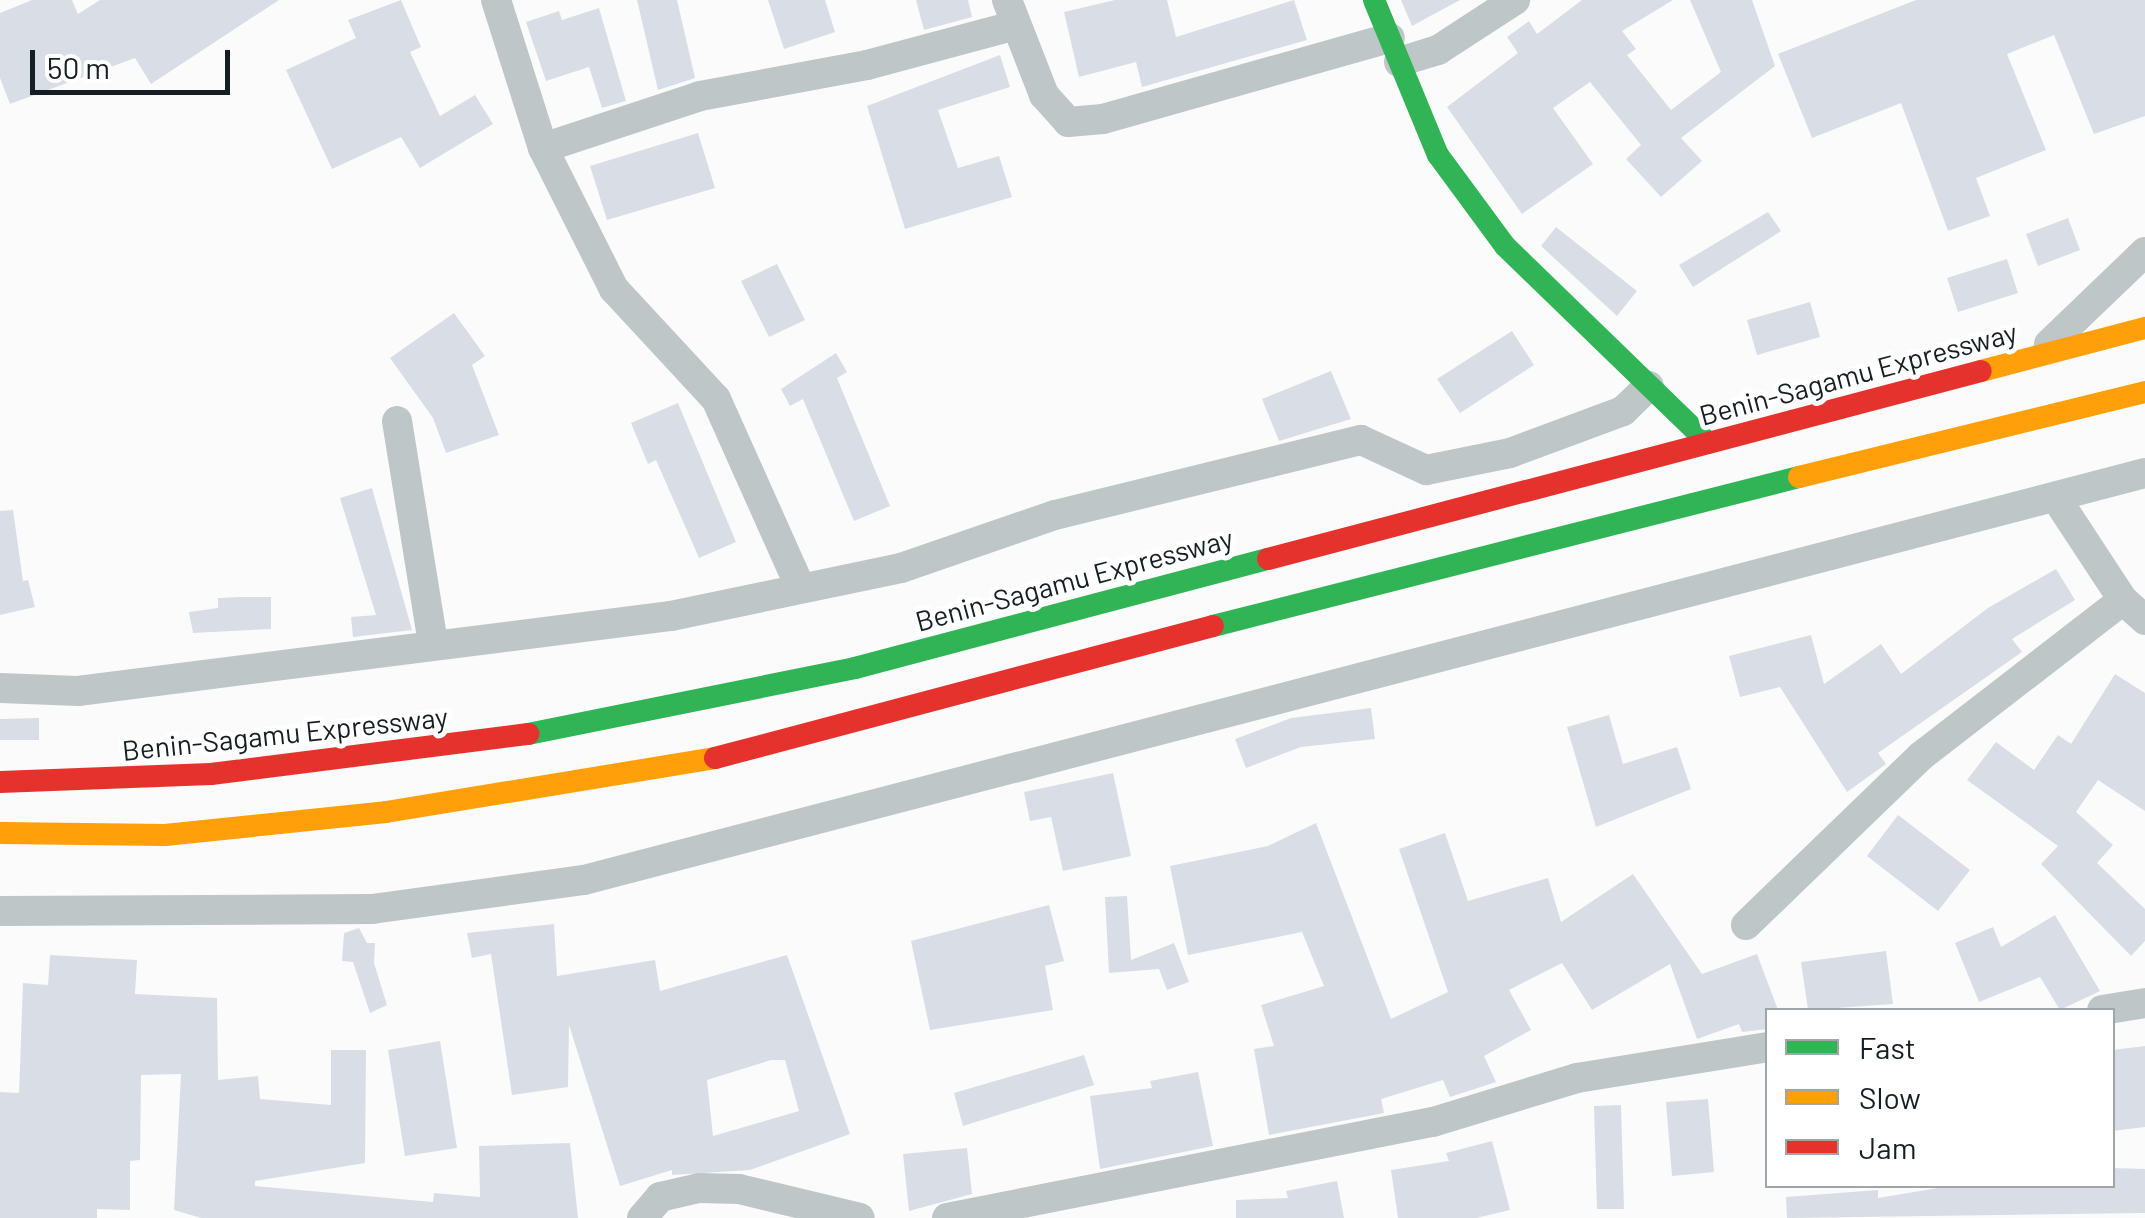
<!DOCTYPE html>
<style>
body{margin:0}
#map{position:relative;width:2145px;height:1218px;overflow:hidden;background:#fbfbfb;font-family:Barlow,sans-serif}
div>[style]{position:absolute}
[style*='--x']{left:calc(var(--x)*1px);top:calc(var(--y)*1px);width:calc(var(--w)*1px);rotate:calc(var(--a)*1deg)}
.building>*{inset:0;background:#d9dee6}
.street>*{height:30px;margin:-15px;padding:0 15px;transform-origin:15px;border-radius:15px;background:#bfc6c7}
.fast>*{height:22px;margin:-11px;padding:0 11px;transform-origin:11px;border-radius:11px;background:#30b455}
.slow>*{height:22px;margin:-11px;padding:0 11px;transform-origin:11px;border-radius:11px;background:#ff9f0a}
.jam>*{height:22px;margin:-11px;padding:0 11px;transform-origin:11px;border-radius:11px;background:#e5322d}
span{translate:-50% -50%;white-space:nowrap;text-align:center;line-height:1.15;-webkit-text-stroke:10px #fff;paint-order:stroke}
.street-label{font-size:28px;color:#151e23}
.legend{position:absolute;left:1765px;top:1008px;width:350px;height:180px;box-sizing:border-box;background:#fff;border:2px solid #a1a5a7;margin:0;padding:12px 18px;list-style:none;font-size:30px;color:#151e23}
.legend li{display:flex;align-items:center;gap:20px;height:50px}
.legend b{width:50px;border:2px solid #a1a5a7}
.scale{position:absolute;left:30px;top:50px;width:200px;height:45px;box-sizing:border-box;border:5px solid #151e23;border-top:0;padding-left:12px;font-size:30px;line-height:35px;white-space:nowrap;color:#151e23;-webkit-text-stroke:8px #fff;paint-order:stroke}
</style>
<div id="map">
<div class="building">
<div style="clip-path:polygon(32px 0,72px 0,78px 14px,100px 0,279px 0,151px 84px,135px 58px,10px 104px,0 78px,0 13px)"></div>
<div style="clip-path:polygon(401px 0,421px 47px,410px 52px,440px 116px,475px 95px,493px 124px,420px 168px,401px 137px,332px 169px,286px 70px,356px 38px,348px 20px)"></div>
<div style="clip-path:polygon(637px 0,677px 0,695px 78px,658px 90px)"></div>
<div style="clip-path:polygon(768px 0,825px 0,835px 32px,784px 49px)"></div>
<div style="clip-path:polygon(916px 0,968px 0,972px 17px,924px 30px)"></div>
<div style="clip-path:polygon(1115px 0,1167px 0,1176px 37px,1294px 0,1307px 40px,1142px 87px,1136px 62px,1079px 77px,1064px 12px)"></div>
<div style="clip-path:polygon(1401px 0,1460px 0,1412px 26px)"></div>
<div style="clip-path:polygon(1582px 0,1673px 0,1622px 31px,1636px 49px,1627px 55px,1671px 110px,1721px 72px,1690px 0,1752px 0,1775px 66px,1681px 138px,1702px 161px,1661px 197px,1626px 159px,1641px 145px,1590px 82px,1553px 108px,1593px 164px,1522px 214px,1447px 107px,1518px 53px,1507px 37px,1529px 21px,1537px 34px)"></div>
<div style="clip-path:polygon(1916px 0,2145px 0,2145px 116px,2094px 134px,2054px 35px,2007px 54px,2046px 150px,1976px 178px,1990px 216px,1948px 231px,1901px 103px,1812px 138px,1778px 54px)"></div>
<div style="clip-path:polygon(599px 8px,626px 101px,602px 108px,589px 67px,546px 81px,526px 22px,559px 11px,562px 20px)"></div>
<div style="clip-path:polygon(1000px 55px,1010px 87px,938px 110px,958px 168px,999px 156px,1012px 197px,905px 229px,867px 106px)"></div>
<div style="clip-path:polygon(698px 133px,715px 188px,607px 220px,590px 166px)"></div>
<div style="clip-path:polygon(1768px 212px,1781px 231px,1693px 287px,1679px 265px)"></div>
<div style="clip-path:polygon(2068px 218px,2080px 250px,2038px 266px,2026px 234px)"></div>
<div style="clip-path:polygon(1556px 227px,1637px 291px,1617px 316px,1541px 246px)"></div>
<div style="clip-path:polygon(2007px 259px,2018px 293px,1958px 312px,1947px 278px)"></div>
<div style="clip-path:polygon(777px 264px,805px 320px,769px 337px,741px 281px)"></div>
<div style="clip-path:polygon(1810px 302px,1820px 337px,1757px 355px,1747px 320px)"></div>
<div style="clip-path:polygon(454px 313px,485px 356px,472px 365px,499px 435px,446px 453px,433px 418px,390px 358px)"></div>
<div style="clip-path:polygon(1512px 331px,1534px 365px,1460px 413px,1437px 379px)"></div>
<div style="clip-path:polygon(836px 353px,847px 372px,837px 378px,890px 506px,854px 521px,803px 399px,790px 406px,781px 389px)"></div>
<div style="clip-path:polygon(1331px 371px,1351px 419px,1279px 441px,1262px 399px)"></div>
<div style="clip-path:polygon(678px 403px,736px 542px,699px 558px,656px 460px,648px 464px,631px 423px)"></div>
<div style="clip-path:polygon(372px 488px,412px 630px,353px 637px,351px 617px,376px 615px,340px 498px)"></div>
<div style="clip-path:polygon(13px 510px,23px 581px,28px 580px,35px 607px,0 615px,0 511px)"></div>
<div style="clip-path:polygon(2056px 569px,2075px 600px,2012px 639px,2022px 652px,1878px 753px,1886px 764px,1847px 792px,1780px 687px,1740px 697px,1729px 656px,1811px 635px,1824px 684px,1881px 644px,1901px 674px,1988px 608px)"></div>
<div style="clip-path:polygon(240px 597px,271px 597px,271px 629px,193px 633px,189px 612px,218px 608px,218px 598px)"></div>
<div style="clip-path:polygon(2115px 674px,2145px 693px,2145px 811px,2098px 780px,2076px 812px,2113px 845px,2097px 863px,2145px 909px,2145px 941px,2131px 956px,2041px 864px,2058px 846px,1967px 780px,1996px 742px,2034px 770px,2058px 735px,2071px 744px)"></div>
<div style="clip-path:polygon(1371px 708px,1375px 739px,1301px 747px,1246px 768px,1235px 739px,1291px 718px)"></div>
<div style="clip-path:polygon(1609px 715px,1623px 764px,1677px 747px,1691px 789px,1596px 827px,1567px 727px)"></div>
<div style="clip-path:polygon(39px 718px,39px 740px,0 740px,0 719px)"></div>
<div style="clip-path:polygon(1113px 773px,1131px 856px,1063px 871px,1051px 817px,1030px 821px,1024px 792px)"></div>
<div style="clip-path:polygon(1898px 815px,1970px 870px,1938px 911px,1867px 856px)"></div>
<div style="clip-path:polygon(1316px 823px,1391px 1019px,1448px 992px,1399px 849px,1445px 833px,1468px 901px,1548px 878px,1561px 922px,1633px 874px,1702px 974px,1757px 954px,1778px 1010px,1768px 1010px,1768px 1029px,1742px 1032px,1739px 1024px,1697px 1039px,1670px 964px,1592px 1010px,1562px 963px,1509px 990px,1531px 1030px,1484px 1056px,1496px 1082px,1450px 1097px,1443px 1080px,1381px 1099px,1384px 1113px,1269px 1135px,1254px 1049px,1274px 1046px,1261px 1005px,1324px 986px,1302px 932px,1188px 955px,1170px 866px,1268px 846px)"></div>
<div style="clip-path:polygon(1127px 896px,1131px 960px,1174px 943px,1189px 982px,1167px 990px,1159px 969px,1109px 973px,1105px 897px)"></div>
<div style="clip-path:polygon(1049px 905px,1064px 961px,1045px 966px,1053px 1010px,930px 1030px,911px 941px)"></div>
<div style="clip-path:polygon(2055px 915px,2100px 991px,2060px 1010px,2040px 977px,1979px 1002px,1955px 943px,1993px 927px,2001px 947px)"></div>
<div style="clip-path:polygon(evenodd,554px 924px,557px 976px,655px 960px,660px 991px,787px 955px,850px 1134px,750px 1170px,672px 1175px,672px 1170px,620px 1186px,569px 1025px,568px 1087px,512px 1095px,491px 954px,472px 958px,467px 933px,554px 924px,771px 1060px,785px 1060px,799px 1111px,713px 1136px,707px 1080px,771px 1060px)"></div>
<div style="clip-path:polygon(359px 928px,367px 943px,375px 943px,374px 963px,387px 1005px,370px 1013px,353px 962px,342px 961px,344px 933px)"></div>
<div style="clip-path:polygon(1886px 951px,1893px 1004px,1808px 1010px,1801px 962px)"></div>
<div style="clip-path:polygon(50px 955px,137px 960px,135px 994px,217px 998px,218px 1080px,258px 1076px,260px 1099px,331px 1105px,331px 1050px,366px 1050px,365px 1163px,255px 1181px,255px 1186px,433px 1202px,434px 1193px,480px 1197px,479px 1146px,570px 1143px,578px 1218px,201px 1218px,174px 1210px,181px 1074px,141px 1075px,140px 1160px,130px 1161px,130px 1210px,97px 1209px,97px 1218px,0 1218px,0 1092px,19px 1093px,23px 983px,48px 985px)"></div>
<div style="clip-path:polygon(440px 1041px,457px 1148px,405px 1156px,388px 1050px)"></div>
<div style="clip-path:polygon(2145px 1046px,2145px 1127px,2112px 1131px,2112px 1050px)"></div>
<div style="clip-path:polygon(1084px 1055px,1094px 1085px,963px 1126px,954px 1093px)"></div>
<div style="clip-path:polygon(1198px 1072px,1213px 1146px,1100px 1169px,1090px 1096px,1152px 1088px,1150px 1081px)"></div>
<div style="clip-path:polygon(1708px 1099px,1714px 1172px,1672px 1176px,1666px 1102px)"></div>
<div style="clip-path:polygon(1621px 1105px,1624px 1209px,1597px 1209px,1594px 1106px)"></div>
<div style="clip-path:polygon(1492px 1141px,1510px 1210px,1476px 1218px,1398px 1218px,1391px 1170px,1449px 1161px,1446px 1153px)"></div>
<div style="clip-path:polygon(967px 1148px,972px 1194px,909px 1211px,903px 1154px)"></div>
<div style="clip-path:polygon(2112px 1168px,2145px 1169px,2145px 1213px,1787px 1218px,1786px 1197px,1878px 1190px,1878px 1198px,1950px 1186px,2112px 1186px)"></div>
<div style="clip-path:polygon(1337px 1181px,1344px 1218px,1236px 1218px,1236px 1200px,1288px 1198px,1286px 1191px)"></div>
</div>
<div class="street">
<div style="--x:496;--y:0;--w:155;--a:72.4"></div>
<div style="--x:543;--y:148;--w:158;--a:63.3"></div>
<div style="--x:614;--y:289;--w:150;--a:47.2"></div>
<div style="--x:716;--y:399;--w:206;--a:65.9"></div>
<div style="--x:1007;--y:0;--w:102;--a:68.7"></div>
<div style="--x:1044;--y:95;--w:36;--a:48"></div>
<div style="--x:1068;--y:122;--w:35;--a:-5"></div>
<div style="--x:1103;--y:119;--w:298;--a:-15.8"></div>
<div style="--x:1399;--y:62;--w:41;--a:-17.1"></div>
<div style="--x:1438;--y:50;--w:92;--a:-33"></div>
<div style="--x:543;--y:148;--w:165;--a:-18.3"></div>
<div style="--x:700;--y:96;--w:170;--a:-10.5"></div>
<div style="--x:867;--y:65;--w:154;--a:-15"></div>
<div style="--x:2049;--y:344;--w:133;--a:-43.8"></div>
<div style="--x:397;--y:421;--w:226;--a:80.8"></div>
<div style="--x:2058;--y:501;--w:118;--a:56.7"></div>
<div style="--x:2123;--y:600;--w:30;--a:42"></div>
<div style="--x:0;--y:688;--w:78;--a:2.2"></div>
<div style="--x:78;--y:691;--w:598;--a:-7.21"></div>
<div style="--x:671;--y:616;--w:235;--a:-11.8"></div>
<div style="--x:901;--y:568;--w:163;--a:-19"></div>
<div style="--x:1055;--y:515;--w:315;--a:-13.8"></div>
<div style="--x:1361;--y:440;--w:72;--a:24.8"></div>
<div style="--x:1426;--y:470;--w:86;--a:-11.4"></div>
<div style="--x:1510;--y:453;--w:121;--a:-20.4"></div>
<div style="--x:1623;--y:411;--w:36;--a:-44"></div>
<div style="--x:0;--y:911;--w:372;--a:-0.3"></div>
<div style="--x:372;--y:909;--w:214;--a:-7.8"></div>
<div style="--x:584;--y:880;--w:1613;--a:-14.61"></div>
<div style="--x:1746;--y:925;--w:243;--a:-44"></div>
<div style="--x:1921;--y:756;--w:255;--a:-37.7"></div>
<div style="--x:2102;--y:1010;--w:44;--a:-9.2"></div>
<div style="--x:642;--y:1218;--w:28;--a:-49"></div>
<div style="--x:660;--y:1197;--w:40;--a:-13"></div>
<div style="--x:699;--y:1188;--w:40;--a:1.4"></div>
<div style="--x:739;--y:1189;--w:124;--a:13.5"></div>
<div style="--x:947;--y:1218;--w:495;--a:-11.2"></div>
<div style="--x:1433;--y:1122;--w:151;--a:-17"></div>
<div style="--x:1577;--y:1078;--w:193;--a:-9.2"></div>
</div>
<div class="fast">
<div style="--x:1374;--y:0;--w:168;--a:67.6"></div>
<div style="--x:1438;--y:155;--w:113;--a:53.6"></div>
<div style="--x:1505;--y:246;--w:283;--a:44.1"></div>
<div style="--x:1213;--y:626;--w:605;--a:-14.27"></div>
<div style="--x:528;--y:734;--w:334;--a:-11.4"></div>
<div style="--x:855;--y:668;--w:427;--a:-14.8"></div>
</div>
<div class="slow">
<div style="--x:1981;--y:371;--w:170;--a:-14.7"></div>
<div style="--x:1799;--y:477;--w:356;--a:-13.8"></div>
<div style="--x:0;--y:833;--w:165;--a:0.7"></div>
<div style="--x:165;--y:835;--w:222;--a:-5.9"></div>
<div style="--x:386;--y:812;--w:333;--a:-9.3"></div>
</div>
<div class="jam">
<div style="--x:1268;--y:559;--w:737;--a:-14.77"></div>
<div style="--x:715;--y:758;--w:515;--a:-14.85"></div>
<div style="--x:0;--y:782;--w:211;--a:-2.2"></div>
<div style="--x:211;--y:774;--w:320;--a:-7.2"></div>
</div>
<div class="street-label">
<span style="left:1858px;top:373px;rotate:-15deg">Benin-Sagamu Expressway</span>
<span style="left:1074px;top:579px;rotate:-15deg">Benin-Sagamu Expressway</span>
<span style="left:285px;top:733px;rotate:-6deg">Benin-Sagamu Expressway</span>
</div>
<ul class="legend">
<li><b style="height:12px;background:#30b455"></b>Fast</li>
<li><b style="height:12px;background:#ff9f0a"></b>Slow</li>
<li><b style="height:12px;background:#e5322d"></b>Jam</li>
</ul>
<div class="scale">50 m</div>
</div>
